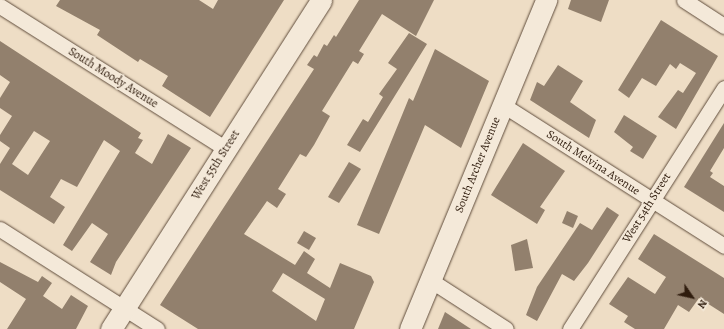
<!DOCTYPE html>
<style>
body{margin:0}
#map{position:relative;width:724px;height:329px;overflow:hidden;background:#eeddc5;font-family:Alegreya,serif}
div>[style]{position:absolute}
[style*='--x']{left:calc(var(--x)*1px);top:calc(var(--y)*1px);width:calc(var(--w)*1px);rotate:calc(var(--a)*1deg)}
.building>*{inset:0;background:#92806d}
.roads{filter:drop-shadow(0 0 1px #5f4c3b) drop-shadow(0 0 1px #5f4c3b)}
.street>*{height:15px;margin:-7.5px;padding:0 7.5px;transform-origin:7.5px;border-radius:7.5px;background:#f4e9d9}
.secondary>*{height:21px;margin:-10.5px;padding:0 10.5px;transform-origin:10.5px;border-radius:10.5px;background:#f4e9d9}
span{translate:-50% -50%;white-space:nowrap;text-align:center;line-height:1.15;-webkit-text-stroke:3.5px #f4e9d9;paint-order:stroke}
.street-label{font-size:12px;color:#2f1c0d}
.north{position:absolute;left:672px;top:277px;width:40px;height:40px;-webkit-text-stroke:3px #f4e9d9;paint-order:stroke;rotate:124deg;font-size:11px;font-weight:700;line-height:16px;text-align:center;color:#2f1c0d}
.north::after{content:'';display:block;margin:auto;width:14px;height:18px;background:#2f1c0d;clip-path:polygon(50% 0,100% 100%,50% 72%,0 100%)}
</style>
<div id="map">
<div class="building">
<div style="clip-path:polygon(60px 0,199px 0,213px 9px,218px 0,284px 0,210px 117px,162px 86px,168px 76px,140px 59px,138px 62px,97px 35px,100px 30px,56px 6px)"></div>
<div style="clip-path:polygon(evenodd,359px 0,434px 0,416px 36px,382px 14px,359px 51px,364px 54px,358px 64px,353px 61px,322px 111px,330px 116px,314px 145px,306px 157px,300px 154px,278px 189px,286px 194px,277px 208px,267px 201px,244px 234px,295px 265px,304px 251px,315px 259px,307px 273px,330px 288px,340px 263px,371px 276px,374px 282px,354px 329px,198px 329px,160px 305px,314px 69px,307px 65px,314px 55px,317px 57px,324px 44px,327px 46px,334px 35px,336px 37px,359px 0,283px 273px,325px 299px,316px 321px,272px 291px,283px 273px)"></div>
<div style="clip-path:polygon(571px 0,609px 0,601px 22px,568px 9px)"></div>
<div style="clip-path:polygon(661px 20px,718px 56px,676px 129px,658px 117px,678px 90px,683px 93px,696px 73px,680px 63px,676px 69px,670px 64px,656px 86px,642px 78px,629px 98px,618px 90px)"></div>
<div style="clip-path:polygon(409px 33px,427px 44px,360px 152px,347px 145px,363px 119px,368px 122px,383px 97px,379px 94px,397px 69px,388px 63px)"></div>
<div style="clip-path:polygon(evenodd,0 41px,141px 133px,138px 138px,143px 140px,135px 153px,152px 164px,168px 134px,191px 148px,116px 262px,111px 275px,90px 262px,108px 234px,92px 223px,72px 251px,63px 245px,120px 151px,104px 140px,77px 187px,61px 179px,50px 197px,65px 207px,54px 224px,0 190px,0 164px,10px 148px,0 141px,0 135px,12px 116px,0 108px,0 98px,10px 82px,0 75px,0 41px,34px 131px,50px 141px,28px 175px,12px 164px,34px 131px)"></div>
<div style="clip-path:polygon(435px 49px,489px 81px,461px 148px,425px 125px,379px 234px,357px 225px,409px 98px,413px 101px)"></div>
<div style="clip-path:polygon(558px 65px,583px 81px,570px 102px,596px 120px,589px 138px,530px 100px,537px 82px,544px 86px)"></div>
<div style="clip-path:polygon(624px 115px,657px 136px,643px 159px,630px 151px,633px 147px,614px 132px)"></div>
<div style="clip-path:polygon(724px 123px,724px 148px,710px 171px,713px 173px,710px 177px,724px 186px,724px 212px,684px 187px)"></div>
<div style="clip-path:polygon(523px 143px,565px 171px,540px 207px,545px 210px,537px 224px,491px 195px)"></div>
<div style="clip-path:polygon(349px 162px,361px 169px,339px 203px,328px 197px)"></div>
<div style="clip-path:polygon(607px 207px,619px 215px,588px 263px,574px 281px,562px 274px,537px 321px,526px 315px,537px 287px,580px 223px,592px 230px)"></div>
<div style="clip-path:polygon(567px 211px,578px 216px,573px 228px,562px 223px)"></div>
<div style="clip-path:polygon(304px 231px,316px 238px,309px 250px,297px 243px)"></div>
<div style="clip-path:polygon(654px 234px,724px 278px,724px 314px,699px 298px,689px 312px,678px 305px,664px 329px,635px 329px,624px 322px,628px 316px,609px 304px,628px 277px,655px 294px,666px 277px,638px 259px)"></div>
<div style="clip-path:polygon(527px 239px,533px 268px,515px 271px,511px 245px)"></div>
<div style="clip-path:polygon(0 262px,38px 282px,42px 276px,52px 283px,43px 296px,62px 309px,71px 295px,88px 306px,76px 329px,7px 329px,26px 299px,0 282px)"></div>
<div style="clip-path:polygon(445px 312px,471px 329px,438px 329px)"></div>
</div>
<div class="roads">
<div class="street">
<div style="--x:684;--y:0;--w:48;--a:33"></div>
<div style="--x:0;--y:6;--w:267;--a:32.3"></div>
<div style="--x:503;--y:105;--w:262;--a:32.5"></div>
<div style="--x:0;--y:229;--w:186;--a:32.5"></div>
<div style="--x:430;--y:280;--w:90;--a:32.8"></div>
<div style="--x:570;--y:329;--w:286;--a:-57.4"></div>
</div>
<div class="secondary">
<div style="--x:111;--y:329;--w:390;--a:-57.4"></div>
<div style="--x:410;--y:329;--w:356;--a:-67.5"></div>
</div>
</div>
<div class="street-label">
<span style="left:113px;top:78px;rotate:32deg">South Moody Avenue</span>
<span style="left:593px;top:163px;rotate:33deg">South Melvina Avenue</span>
<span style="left:216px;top:165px;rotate:-58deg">West 55th Street</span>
<span style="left:478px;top:165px;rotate:-68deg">South Archer Avenue</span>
<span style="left:647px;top:208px;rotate:-58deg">West 54th Street</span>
</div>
<div class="north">N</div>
</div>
